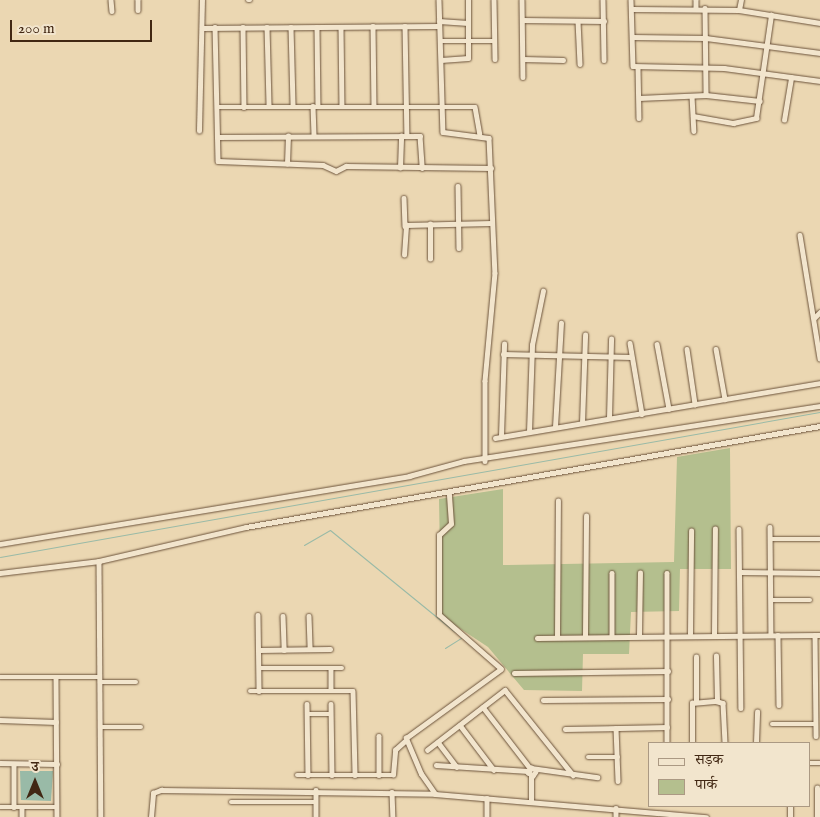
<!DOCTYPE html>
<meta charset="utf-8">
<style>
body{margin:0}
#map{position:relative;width:820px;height:817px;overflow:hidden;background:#ebd7b2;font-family:"IM FELL English","Noto Serif Devanagari",serif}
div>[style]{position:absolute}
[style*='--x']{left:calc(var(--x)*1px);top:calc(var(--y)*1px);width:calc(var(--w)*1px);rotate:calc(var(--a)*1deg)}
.green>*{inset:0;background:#b4bf8e}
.water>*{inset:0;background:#99baa7}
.stream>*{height:1px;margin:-0.5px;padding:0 0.5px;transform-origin:0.5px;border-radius:0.5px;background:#99baa7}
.roads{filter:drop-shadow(0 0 1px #6c533b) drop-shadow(0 0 1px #6c533b)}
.minor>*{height:4.5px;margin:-2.25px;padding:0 2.25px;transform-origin:2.25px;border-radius:2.25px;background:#f2e5cd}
span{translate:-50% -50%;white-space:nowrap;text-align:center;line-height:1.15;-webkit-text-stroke:4.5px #f2e5cd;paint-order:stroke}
.legend{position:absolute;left:648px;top:742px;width:162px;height:65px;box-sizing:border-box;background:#f2e5cd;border:1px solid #ab9983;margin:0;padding:6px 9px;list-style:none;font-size:15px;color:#412713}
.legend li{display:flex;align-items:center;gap:10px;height:25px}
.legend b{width:25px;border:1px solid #ab9983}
.north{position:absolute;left:10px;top:757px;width:50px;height:50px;-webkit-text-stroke:4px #f2e5cd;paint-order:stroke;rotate:0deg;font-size:14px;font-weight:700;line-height:20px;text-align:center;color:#412713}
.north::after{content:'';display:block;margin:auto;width:18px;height:22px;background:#412713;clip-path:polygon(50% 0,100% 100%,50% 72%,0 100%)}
.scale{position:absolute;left:10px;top:20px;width:142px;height:22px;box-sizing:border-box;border:2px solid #412713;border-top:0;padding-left:6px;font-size:15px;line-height:18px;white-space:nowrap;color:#412713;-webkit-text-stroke:4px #f2e5cd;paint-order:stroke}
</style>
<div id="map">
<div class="green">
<div style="clip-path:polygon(730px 448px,731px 569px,680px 569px,679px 611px,631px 612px,629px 654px,583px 654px,582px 691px,524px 690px,488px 647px,441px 616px,439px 499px,503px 489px,503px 565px,674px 562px,677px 457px)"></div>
</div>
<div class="water">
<div style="clip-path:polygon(20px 771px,53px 771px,51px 801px,21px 800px)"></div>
</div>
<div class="stream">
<div style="--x:304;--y:545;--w:30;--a:-30"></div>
<div style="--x:330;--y:530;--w:161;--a:39.2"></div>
<div style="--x:0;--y:557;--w:833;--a:-10.03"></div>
<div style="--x:445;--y:648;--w:19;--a:-32"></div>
</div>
<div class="roads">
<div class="minor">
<div style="--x:111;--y:0;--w:11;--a:85"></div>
<div style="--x:138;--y:0;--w:10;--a:90"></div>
<div style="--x:248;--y:0;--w:2;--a:0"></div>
<div style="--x:439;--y:0;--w:132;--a:88.3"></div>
<div style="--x:443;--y:132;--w:46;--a:7.4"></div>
<div style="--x:489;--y:138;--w:135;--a:87.5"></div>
<div style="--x:495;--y:273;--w:108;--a:95.3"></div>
<div style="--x:485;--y:381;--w:80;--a:90"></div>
<div style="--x:494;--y:0;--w:59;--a:89"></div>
<div style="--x:522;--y:0;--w:77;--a:89.3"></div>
<div style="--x:603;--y:0;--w:60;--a:89"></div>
<div style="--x:631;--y:0;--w:66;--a:88.3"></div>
<div style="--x:633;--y:66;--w:91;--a:1.3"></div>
<div style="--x:724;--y:68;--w:97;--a:7.7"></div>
<div style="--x:696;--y:0;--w:8;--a:90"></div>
<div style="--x:705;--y:8;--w:87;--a:89.3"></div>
<div style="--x:632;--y:9;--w:107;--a:0.5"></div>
<div style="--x:739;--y:10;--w:82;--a:9.1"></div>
<div style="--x:739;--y:10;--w:10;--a:-79"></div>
<div style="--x:522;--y:20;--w:82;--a:0.7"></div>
<div style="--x:439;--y:21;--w:29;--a:4"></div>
<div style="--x:578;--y:21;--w:43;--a:87.3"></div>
<div style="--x:373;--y:26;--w:80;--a:89.3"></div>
<div style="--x:405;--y:26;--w:110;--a:89"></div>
<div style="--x:215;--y:27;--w:134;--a:88.7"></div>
<div style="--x:218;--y:161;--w:105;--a:2.2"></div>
<div style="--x:323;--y:165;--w:14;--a:25"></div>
<div style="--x:336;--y:171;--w:11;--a:-27"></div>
<div style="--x:346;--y:166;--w:145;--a:0.8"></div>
<div style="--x:243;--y:27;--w:80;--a:89.3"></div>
<div style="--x:267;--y:27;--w:79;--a:88.5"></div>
<div style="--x:291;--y:27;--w:79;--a:88.5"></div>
<div style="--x:317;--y:27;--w:79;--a:89.3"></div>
<div style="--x:341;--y:27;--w:78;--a:89.3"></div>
<div style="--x:203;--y:28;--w:236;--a:-0.5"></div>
<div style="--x:632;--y:37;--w:74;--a:0.8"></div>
<div style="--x:706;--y:38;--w:115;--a:7.5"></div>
<div style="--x:440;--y:41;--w:54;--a:0"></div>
<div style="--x:523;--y:59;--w:40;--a:1.4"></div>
<div style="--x:441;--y:60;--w:27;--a:-4"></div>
<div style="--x:468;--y:58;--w:58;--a:-90"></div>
<div style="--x:638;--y:67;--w:51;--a:88.9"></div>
<div style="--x:692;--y:96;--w:35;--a:87"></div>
<div style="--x:639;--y:98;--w:67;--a:-2.6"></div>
<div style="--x:706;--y:95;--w:54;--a:6.3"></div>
<div style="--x:313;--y:106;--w:30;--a:88"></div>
<div style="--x:217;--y:107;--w:258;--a:0"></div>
<div style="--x:475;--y:107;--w:27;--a:80"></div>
<div style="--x:693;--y:116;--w:41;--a:9.9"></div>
<div style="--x:733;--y:123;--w:24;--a:-12"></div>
<div style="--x:756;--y:118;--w:104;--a:-81.7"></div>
<div style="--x:784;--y:120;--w:43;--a:-80.5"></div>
<div style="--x:199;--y:131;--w:131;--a:-88.7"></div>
<div style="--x:217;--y:137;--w:203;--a:-0.3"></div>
<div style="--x:420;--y:136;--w:32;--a:86"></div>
<div style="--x:287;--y:164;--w:28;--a:-88"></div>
<div style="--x:400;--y:168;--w:32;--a:-88"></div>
<div style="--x:458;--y:186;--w:62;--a:89.1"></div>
<div style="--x:404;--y:198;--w:28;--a:88"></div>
<div style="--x:800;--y:235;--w:125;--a:80.8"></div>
<div style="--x:404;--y:255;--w:30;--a:-86"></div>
<div style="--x:406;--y:225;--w:85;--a:-1.3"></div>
<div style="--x:430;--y:259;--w:35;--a:-90"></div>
<div style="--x:814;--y:318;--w:8;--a:-45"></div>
<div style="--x:630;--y:343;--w:72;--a:80.4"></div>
<div style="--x:657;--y:344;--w:66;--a:79.5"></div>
<div style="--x:687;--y:349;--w:56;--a:81.7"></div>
<div style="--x:716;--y:349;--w:51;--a:79.8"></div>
<div style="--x:503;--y:354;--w:128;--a:1.3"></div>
<div style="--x:609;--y:418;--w:79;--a:-88.5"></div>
<div style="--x:582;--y:423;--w:88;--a:-88"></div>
<div style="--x:555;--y:427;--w:104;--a:-86.7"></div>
<div style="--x:529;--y:432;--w:87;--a:-88"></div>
<div style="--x:532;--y:345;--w:55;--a:-78.5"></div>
<div style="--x:501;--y:436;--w:92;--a:-88.1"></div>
<div style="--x:495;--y:438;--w:330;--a:-9.6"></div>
<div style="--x:770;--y:527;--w:108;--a:89.5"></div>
<div style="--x:739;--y:529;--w:179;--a:89.4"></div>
<div style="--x:770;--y:539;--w:50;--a:0"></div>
<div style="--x:0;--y:544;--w:415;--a:-9.4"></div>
<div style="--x:409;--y:476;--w:57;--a:-15.3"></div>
<div style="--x:464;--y:461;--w:360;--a:-8.8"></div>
<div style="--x:99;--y:561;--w:256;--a:89.6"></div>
<div style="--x:740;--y:572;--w:80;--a:0.7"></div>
<div style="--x:0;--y:573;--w:100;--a:-6.9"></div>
<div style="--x:99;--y:561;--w:151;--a:-13"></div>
<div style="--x:246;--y:527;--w:583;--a:-9.98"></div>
<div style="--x:612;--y:573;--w:63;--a:90"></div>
<div style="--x:667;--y:573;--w:170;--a:90"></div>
<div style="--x:771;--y:600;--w:39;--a:0"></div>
<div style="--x:258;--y:615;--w:76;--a:89.2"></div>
<div style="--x:283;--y:616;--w:34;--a:88"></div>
<div style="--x:309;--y:616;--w:33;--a:88"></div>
<div style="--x:690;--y:634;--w:103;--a:-89.4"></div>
<div style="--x:639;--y:635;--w:62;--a:-89.1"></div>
<div style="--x:714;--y:635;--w:106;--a:-89.5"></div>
<div style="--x:778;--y:635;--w:70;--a:89.2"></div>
<div style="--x:815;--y:635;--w:101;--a:89.4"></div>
<div style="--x:585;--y:636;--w:120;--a:-89.5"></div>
<div style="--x:557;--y:637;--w:136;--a:-89.6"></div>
<div style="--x:537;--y:638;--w:283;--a:-0.6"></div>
<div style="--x:259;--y:650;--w:71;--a:-0.8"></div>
<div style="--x:259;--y:668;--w:83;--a:0"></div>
<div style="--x:331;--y:668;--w:22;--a:90"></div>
<div style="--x:514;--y:673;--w:154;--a:-0.7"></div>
<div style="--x:0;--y:677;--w:100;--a:0"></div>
<div style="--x:56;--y:678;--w:139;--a:89.6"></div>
<div style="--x:100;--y:682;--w:36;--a:0"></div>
<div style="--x:250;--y:691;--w:103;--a:0"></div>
<div style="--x:353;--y:691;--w:84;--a:88.6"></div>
<div style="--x:543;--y:700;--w:125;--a:-0.5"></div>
<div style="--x:696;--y:701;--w:44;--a:-90"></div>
<div style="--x:716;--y:701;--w:7;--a:16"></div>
<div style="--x:723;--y:703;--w:40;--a:87.1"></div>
<div style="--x:307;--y:704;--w:71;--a:89.2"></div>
<div style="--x:331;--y:704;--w:71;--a:89.2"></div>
<div style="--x:483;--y:707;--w:77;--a:52.4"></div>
<div style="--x:307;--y:714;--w:24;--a:0"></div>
<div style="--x:0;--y:720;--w:56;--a:2"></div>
<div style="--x:772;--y:724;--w:44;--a:0"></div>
<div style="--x:460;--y:725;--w:56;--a:52.9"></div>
<div style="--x:100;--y:727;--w:41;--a:0"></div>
<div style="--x:616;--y:728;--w:53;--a:87.8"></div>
<div style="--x:565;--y:729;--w:102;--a:-1.1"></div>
<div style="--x:379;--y:736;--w:39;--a:90"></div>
<div style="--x:438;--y:742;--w:31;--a:53"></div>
<div style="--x:692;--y:743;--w:40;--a:-90"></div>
<div style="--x:692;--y:703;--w:25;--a:-5"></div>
<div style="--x:717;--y:701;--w:45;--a:-91.3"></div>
<div style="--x:756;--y:743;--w:31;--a:-88"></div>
<div style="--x:427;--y:750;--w:98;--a:-37.6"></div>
<div style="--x:505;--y:690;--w:109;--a:51.3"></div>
<div style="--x:588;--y:757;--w:30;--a:0"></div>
<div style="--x:0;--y:763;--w:57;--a:1"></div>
<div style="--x:809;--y:763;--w:11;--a:0"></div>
<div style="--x:14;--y:764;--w:43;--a:90"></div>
<div style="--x:436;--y:765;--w:92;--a:3.7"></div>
<div style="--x:536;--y:772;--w:5;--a:127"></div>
<div style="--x:533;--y:776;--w:6;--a:-149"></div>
<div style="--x:528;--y:773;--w:6;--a:-59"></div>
<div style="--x:531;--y:768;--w:67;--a:7.8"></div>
<div style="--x:297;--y:775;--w:96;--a:0"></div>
<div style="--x:393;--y:775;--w:25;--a:-85"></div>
<div style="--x:395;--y:750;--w:13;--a:-42"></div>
<div style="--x:316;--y:790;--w:27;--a:90"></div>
<div style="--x:392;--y:792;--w:25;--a:88"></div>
<div style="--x:435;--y:794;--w:24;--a:-125"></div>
<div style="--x:421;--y:774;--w:39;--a:-113"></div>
<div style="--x:406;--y:738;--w:117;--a:-36"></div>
<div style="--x:501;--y:669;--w:82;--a:-138.9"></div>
<div style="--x:439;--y:615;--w:80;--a:-90"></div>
<div style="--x:439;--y:535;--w:16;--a:-43"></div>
<div style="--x:451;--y:524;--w:32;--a:-94"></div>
<div style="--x:487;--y:798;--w:19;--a:90"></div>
<div style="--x:231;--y:802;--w:85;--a:0"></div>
<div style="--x:531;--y:802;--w:26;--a:-90"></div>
<div style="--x:0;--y:807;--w:57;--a:0"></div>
<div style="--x:22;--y:807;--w:10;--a:90"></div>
<div style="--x:616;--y:808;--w:9;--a:90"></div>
<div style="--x:151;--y:817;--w:24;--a:-85"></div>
<div style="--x:153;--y:793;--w:9;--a:-21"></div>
<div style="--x:161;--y:790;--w:274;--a:0.8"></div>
<div style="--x:435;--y:794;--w:272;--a:4.9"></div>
<div style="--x:790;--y:817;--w:11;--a:-90"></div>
<div style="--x:817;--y:817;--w:29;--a:-90"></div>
</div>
</div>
<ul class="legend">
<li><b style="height:6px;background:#f2e5cd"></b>सड़क</li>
<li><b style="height:14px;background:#b4bf8e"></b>पार्क</li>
</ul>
<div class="north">उ</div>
<div class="scale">200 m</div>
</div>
